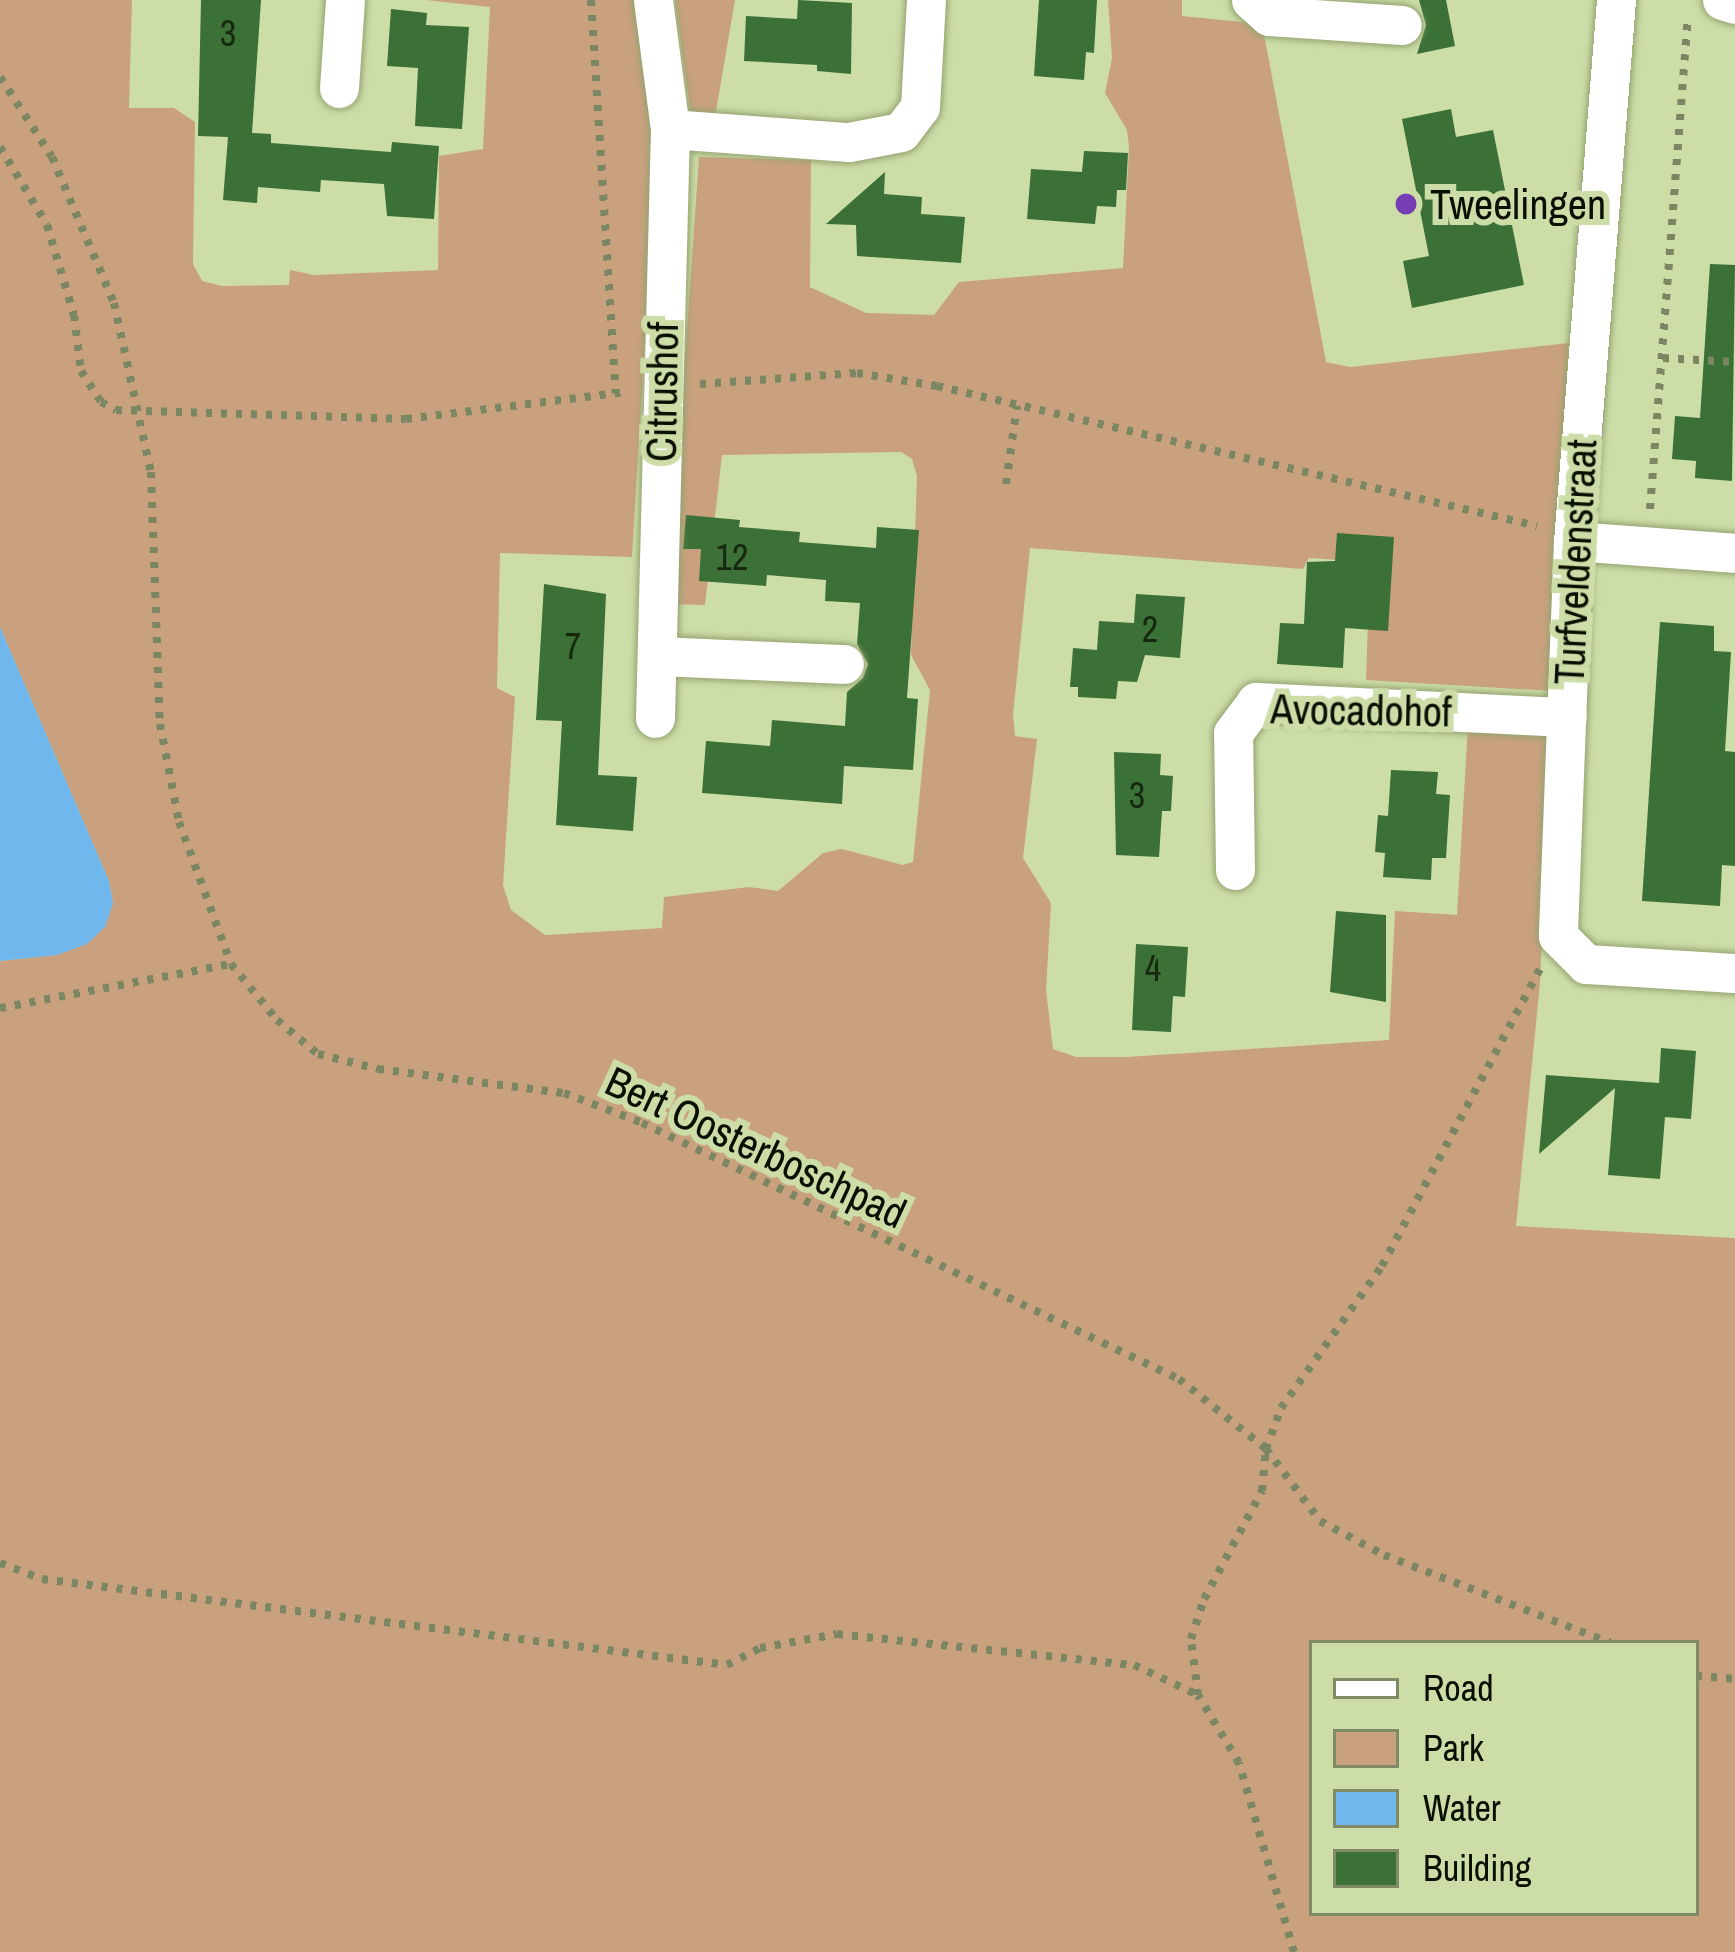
<!DOCTYPE html>
<style>
body{margin:0}
#map{position:relative;width:1735px;height:1952px;overflow:hidden;background:#ccdda8;font-family:"Archivo Narrow",sans-serif}
div>[style]{position:absolute}
[style*='--x']{left:calc(var(--x)*1px);top:calc(var(--y)*1px);width:calc(var(--w)*1px);rotate:calc(var(--a)*1deg)}
.green>*{inset:0;background:#caa17e}
.water>*{inset:0;background:#6fb7ed}
.building>*{inset:0;background:#3b7136}
.path>*{height:8px;margin-top:-4px;transform-origin:0;background:repeating-linear-gradient(90deg,#7b8762 0 6px,transparent 0 15px)}
.roads{filter:drop-shadow(0 0 3px #94a370) drop-shadow(0 0 3px #94a370)}
.minor>*{height:39px;margin:-19.5px;padding:0 19.5px;transform-origin:19.5px;border-radius:19.5px;background:#fff}
.dots>*{width:33px;height:33px;translate:-50% -50%;box-sizing:border-box;border:6px solid #ccdda8;border-radius:50%}
span{translate:-50% -50%;white-space:nowrap;text-align:center;line-height:1.15;-webkit-text-stroke:12px #ccdda8;paint-order:stroke}
.number-label{font-size:36px;color:#16280e}
.number-label span{-webkit-text-stroke-width:0}
.poi-label{font-size:42px;color:#0a0f01}
.left{translate:0 -50%;text-align:left}
.street-label{font-size:42px;color:#0a0f01}
.legend{position:absolute;left:1309px;top:1640px;width:390px;height:276px;box-sizing:border-box;background:#ccdda8;border:3px solid #7e8b65;margin:0;padding:15px 21px;list-style:none;font-size:36px;color:#0a0f01}
.legend li{display:flex;align-items:center;gap:24px;height:60px}
.legend b{width:60px;border:3px solid #7e8b65}
</style>
<div id="map">
<div class="green">
<div style="clip-path:polygon(evenodd,0 0,132px 0,129px 108px,174px 108px,195px 122px,193px 264px,202px 281px,222px 286px,289px 285px,290px 270px,314px 275px,438px 270px,439px 156px,483px 149px,490px 7px,426px 0,637px 0,655px 173px,632px 557px,500px 553px,497px 688px,515px 697px,503px 885px,511px 910px,545px 935px,662px 928px,664px 897px,749px 887px,778px 891px,823px 853px,842px 849px,903px 865px,913px 862px,930px 690px,911px 655px,917px 476px,912px 459px,901px 452px,722px 455px,705px 605px,668px 604px,699px 157px,811px 160px,810px 287px,866px 313px,934px 315px,959px 282px,1123px 268px,1129px 147px,1127px 130px,1105px 93px,1112px 58px,1108px 0,1182px 0,1182px 16px,1262px 24px,1326px 362px,1350px 367px,1569px 343px,1552px 691px,1366px 680px,1370px 562px,1309px 558px,1303px 569px,1030px 548px,1013px 715px,1015px 736px,1037px 739px,1023px 858px,1051px 903px,1046px 990px,1053px 1049px,1076px 1057px,1127px 1057px,1389px 1040px,1395px 911px,1457px 915px,1468px 725px,1550px 734px,1540px 983px,1516px 1226px,1735px 1238px,1735px 1952px,0 1952px,0 961px,57px 955px,113px 903px,109px 881px,0 627px,0 0,1312px 1643px,1696px 1643px,1696px 1913px,1312px 1913px,1312px 1643px)"></div>
<div style="clip-path:polygon(675px 0,735px 0,715px 117px,691px 117px)"></div>
</div>
<div class="water">
<div style="clip-path:polygon(0 627px,109px 881px,113px 903px,105px 927px,87px 944px,57px 955px,0 961px)"></div>
</div>
<div class="building">
<div style="clip-path:polygon(201px 0,261px 0,252px 133px,271px 134px,271px 143px,391px 152px,392px 142px,439px 146px,434px 219px,387px 216px,384px 184px,321px 180px,320px 192px,258px 187px,257px 203px,223px 200px,228px 137px,198px 136px)"></div>
<div style="clip-path:polygon(798px 0,852px 3px,851px 74px,817px 71px,817px 65px,744px 61px,746px 16px,797px 19px)"></div>
<div style="clip-path:polygon(1039px 0,1097px 0,1094px 53px,1086px 52px,1084px 80px,1034px 76px)"></div>
<div style="clip-path:polygon(1419px 0,1446px 0,1455px 46px,1417px 54px,1426px 25px)"></div>
<div style="clip-path:polygon(391px 9px,427px 13px,426px 25px,469px 27px,462px 129px,415px 126px,418px 68px,387px 66px)"></div>
<div style="clip-path:polygon(1451px 109px,1456px 137px,1493px 130px,1524px 285px,1412px 308px,1403px 261px,1429px 256px,1402px 119px)"></div>
<div style="clip-path:polygon(1084px 151px,1128px 153px,1126px 190px,1117px 190px,1116px 207px,1097px 206px,1095px 224px,1027px 219px,1031px 169px,1082px 172px)"></div>
<div style="clip-path:polygon(885px 172px,884px 194px,922px 197px,921px 214px,965px 217px,961px 263px,857px 256px,856px 225px,826px 224px)"></div>
<div style="clip-path:polygon(1710px 264px,1735px 265px,1732px 481px,1695px 478px,1696px 461px,1672px 459px,1675px 416px,1700px 418px)"></div>
<div style="clip-path:polygon(686px 515px,740px 520px,739px 527px,800px 532px,799px 542px,876px 548px,877px 527px,919px 530px,907px 698px,918px 699px,913px 770px,844px 766px,842px 804px,702px 793px,706px 741px,770px 746px,772px 720px,845px 726px,847px 692px,863px 678px,868px 664px,857px 644px,860px 603px,825px 601px,826px 580px,767px 575px,766px 586px,699px 581px,701px 549px,683px 549px)"></div>
<div style="clip-path:polygon(1337px 533px,1394px 537px,1388px 631px,1345px 628px,1343px 668px,1277px 664px,1280px 623px,1304px 624px,1307px 562px,1335px 561px)"></div>
<div style="clip-path:polygon(544px 584px,606px 594px,598px 775px,637px 777px,633px 831px,556px 825px,562px 721px,536px 720px)"></div>
<div style="clip-path:polygon(1136px 594px,1185px 597px,1180px 658px,1145px 655px,1137px 682px,1118px 681px,1116px 699px,1078px 697px,1078px 687px,1070px 687px,1073px 648px,1097px 650px,1099px 621px,1134px 623px)"></div>
<div style="clip-path:polygon(1660px 622px,1714px 626px,1714px 651px,1731px 652px,1725px 751px,1735px 752px,1735px 866px,1722px 865px,1720px 906px,1642px 901px)"></div>
<div style="clip-path:polygon(1114px 752px,1161px 754px,1160px 775px,1173px 776px,1171px 811px,1162px 811px,1159px 857px,1116px 855px)"></div>
<div style="clip-path:polygon(1391px 770px,1438px 772px,1436px 794px,1450px 795px,1446px 858px,1432px 858px,1431px 880px,1383px 877px,1385px 853px,1375px 852px,1378px 815px,1388px 816px)"></div>
<div style="clip-path:polygon(1336px 911px,1386px 915px,1386px 1002px,1330px 992px)"></div>
<div style="clip-path:polygon(1136px 944px,1188px 947px,1185px 997px,1173px 996px,1171px 1032px,1132px 1030px)"></div>
<div style="clip-path:polygon(1661px 1048px,1696px 1051px,1691px 1119px,1665px 1117px,1660px 1179px,1608px 1175px,1615px 1088px,1539px 1154px,1546px 1075px,1659px 1083px)"></div>
</div>
<div class="path">
<div style="--x:591;--y:0;--w:394;--a:86.4"></div>
<div style="--x:0;--y:77;--w:95;--a:57"></div>
<div style="--x:52;--y:157;--w:159;--a:67"></div>
<div style="--x:114;--y:303;--w:173;--a:77.7"></div>
<div style="--x:151;--y:472;--w:252;--a:88"></div>
<div style="--x:160;--y:724;--w:100;--a:79"></div>
<div style="--x:179;--y:822;--w:151;--a:69.9"></div>
<div style="--x:231;--y:964;--w:72;--a:50.6"></div>
<div style="--x:277;--y:1020;--w:53;--a:39.7"></div>
<div style="--x:318;--y:1054;--w:62;--a:14"></div>
<div style="--x:378;--y:1069;--w:188;--a:7.4"></div>
<div style="--x:564;--y:1093;--w:84;--a:21"></div>
<div style="--x:642;--y:1123;--w:595;--a:25.49"></div>
<div style="--x:1179;--y:1379;--w:112;--a:38.8"></div>
<div style="--x:1266;--y:1449;--w:90;--a:53.1"></div>
<div style="--x:1320;--y:1521;--w:72;--a:28"></div>
<div style="--x:1384;--y:1555;--w:243;--a:21.2"></div>
<div style="--x:0;--y:147;--w:91;--a:58.9"></div>
<div style="--x:47;--y:225;--w:94;--a:73.3"></div>
<div style="--x:74;--y:315;--w:56;--a:82.9"></div>
<div style="--x:81;--y:371;--w:37;--a:57"></div>
<div style="--x:101;--y:402;--w:17;--a:28"></div>
<div style="--x:116;--y:410;--w:290;--a:1.8"></div>
<div style="--x:406;--y:419;--w:221;--a:-7"></div>
<div style="--x:1663;--y:358;--w:72;--a:3.2"></div>
<div style="--x:700;--y:384;--w:157;--a:-4"></div>
<div style="--x:857;--y:373;--w:81;--a:9.2"></div>
<div style="--x:937;--y:386;--w:616;--a:13.13"></div>
<div style="--x:1006;--y:484;--w:79;--a:-82"></div>
<div style="--x:1650;--y:509;--w:494;--a:-85.6"></div>
<div style="--x:0;--y:1008;--w:235;--a:-10.8"></div>
<div style="--x:0;--y:1563;--w:45;--a:20.9"></div>
<div style="--x:42;--y:1579;--w:690;--a:7.16"></div>
<div style="--x:727;--y:1665;--w:37;--a:-27"></div>
<div style="--x:760;--y:1648;--w:78;--a:-10.3"></div>
<div style="--x:837;--y:1634;--w:299;--a:6"></div>
<div style="--x:1134;--y:1665;--w:71;--a:25.1"></div>
<div style="--x:1696;--y:1676;--w:39;--a:4"></div>
<div style="--x:1294;--y:1952;--w:197;--a:-106.2"></div>
<div style="--x:1239;--y:1763;--w:79;--a:-121.1"></div>
<div style="--x:1198;--y:1695;--w:56;--a:-97.1"></div>
<div style="--x:1191;--y:1639;--w:42;--a:-72"></div>
<div style="--x:1204;--y:1599;--w:123;--a:-61.8"></div>
<div style="--x:1262;--y:1491;--w:42;--a:-84.6"></div>
<div style="--x:1266;--y:1449;--w:44;--a:-69.9"></div>
<div style="--x:1281;--y:1408;--w:174;--a:-54.6"></div>
<div style="--x:1382;--y:1266;--w:339;--a:-62"></div>
</div>
<div class="roads">
<div class="minor">
<div style="--x:653;--y:0;--w:130;--a:82.5"></div>
<div style="--x:670;--y:129;--w:589;--a:91.46"></div>
<div style="--x:1251;--y:0;--w:24;--a:42"></div>
<div style="--x:1269;--y:16;--w:133;--a:3.9"></div>
<div style="--x:1616;--y:0;--w:543;--a:94.54"></div>
<div style="--x:1573;--y:541;--w:395;--a:92.2"></div>
<div style="--x:1558;--y:936;--w:40;--a:45"></div>
<div style="--x:1586;--y:964;--w:149;--a:3.5"></div>
<div style="--x:1722;--y:0;--w:14;--a:17"></div>
<div style="--x:339;--y:88;--w:88;--a:-86.1"></div>
<div style="--x:670;--y:129;--w:179;--a:4.2"></div>
<div style="--x:849;--y:142;--w:53;--a:-10.9"></div>
<div style="--x:901;--y:132;--w:31;--a:-53"></div>
<div style="--x:920;--y:107;--w:107;--a:-86.8"></div>
<div style="--x:1573;--y:541;--w:162;--a:4.2"></div>
<div style="--x:660;--y:656;--w:184;--a:2.5"></div>
<div style="--x:1235;--y:870;--w:137;--a:-90.8"></div>
<div style="--x:1233;--y:733;--w:39;--a:-53"></div>
<div style="--x:1256;--y:702;--w:311;--a:2.8"></div>
</div>
</div>
<div class="dots">
<div style="left:1406px;top:204px;background:#763db4"></div>
</div>
<div class="number-label">
<span style="left:228px;top:34px">3</span>
<span style="left:732px;top:558px">12</span>
<span style="left:1150px;top:630px">2</span>
<span style="left:573px;top:647px">7</span>
<span style="left:1137px;top:796px">3</span>
<span style="left:1153px;top:969px">4</span>
</div>
<div class="poi-label">
<span class="left" style="left:1430px;top:204px">Tweelingen</span>
</div>
<div class="street-label">
<span style="left:662px;top:392px;rotate:-89deg">Citrushof</span>
<span style="left:1575px;top:562px;rotate:-87deg">Turfveldenstraat</span>
<span style="left:1361px;top:710px;rotate:1deg">Avocadohof</span>
<span style="left:756px;top:1147px;rotate:25deg">Bert Oosterboschpad</span>
</div>
<ul class="legend">
<li><b style="height:15px;background:#fff"></b>Road</li>
<li><b style="height:33px;background:#caa17e"></b>Park</li>
<li><b style="height:33px;background:#6fb7ed"></b>Water</li>
<li><b style="height:33px;background:#3b7136"></b>Building</li>
</ul>
</div>
